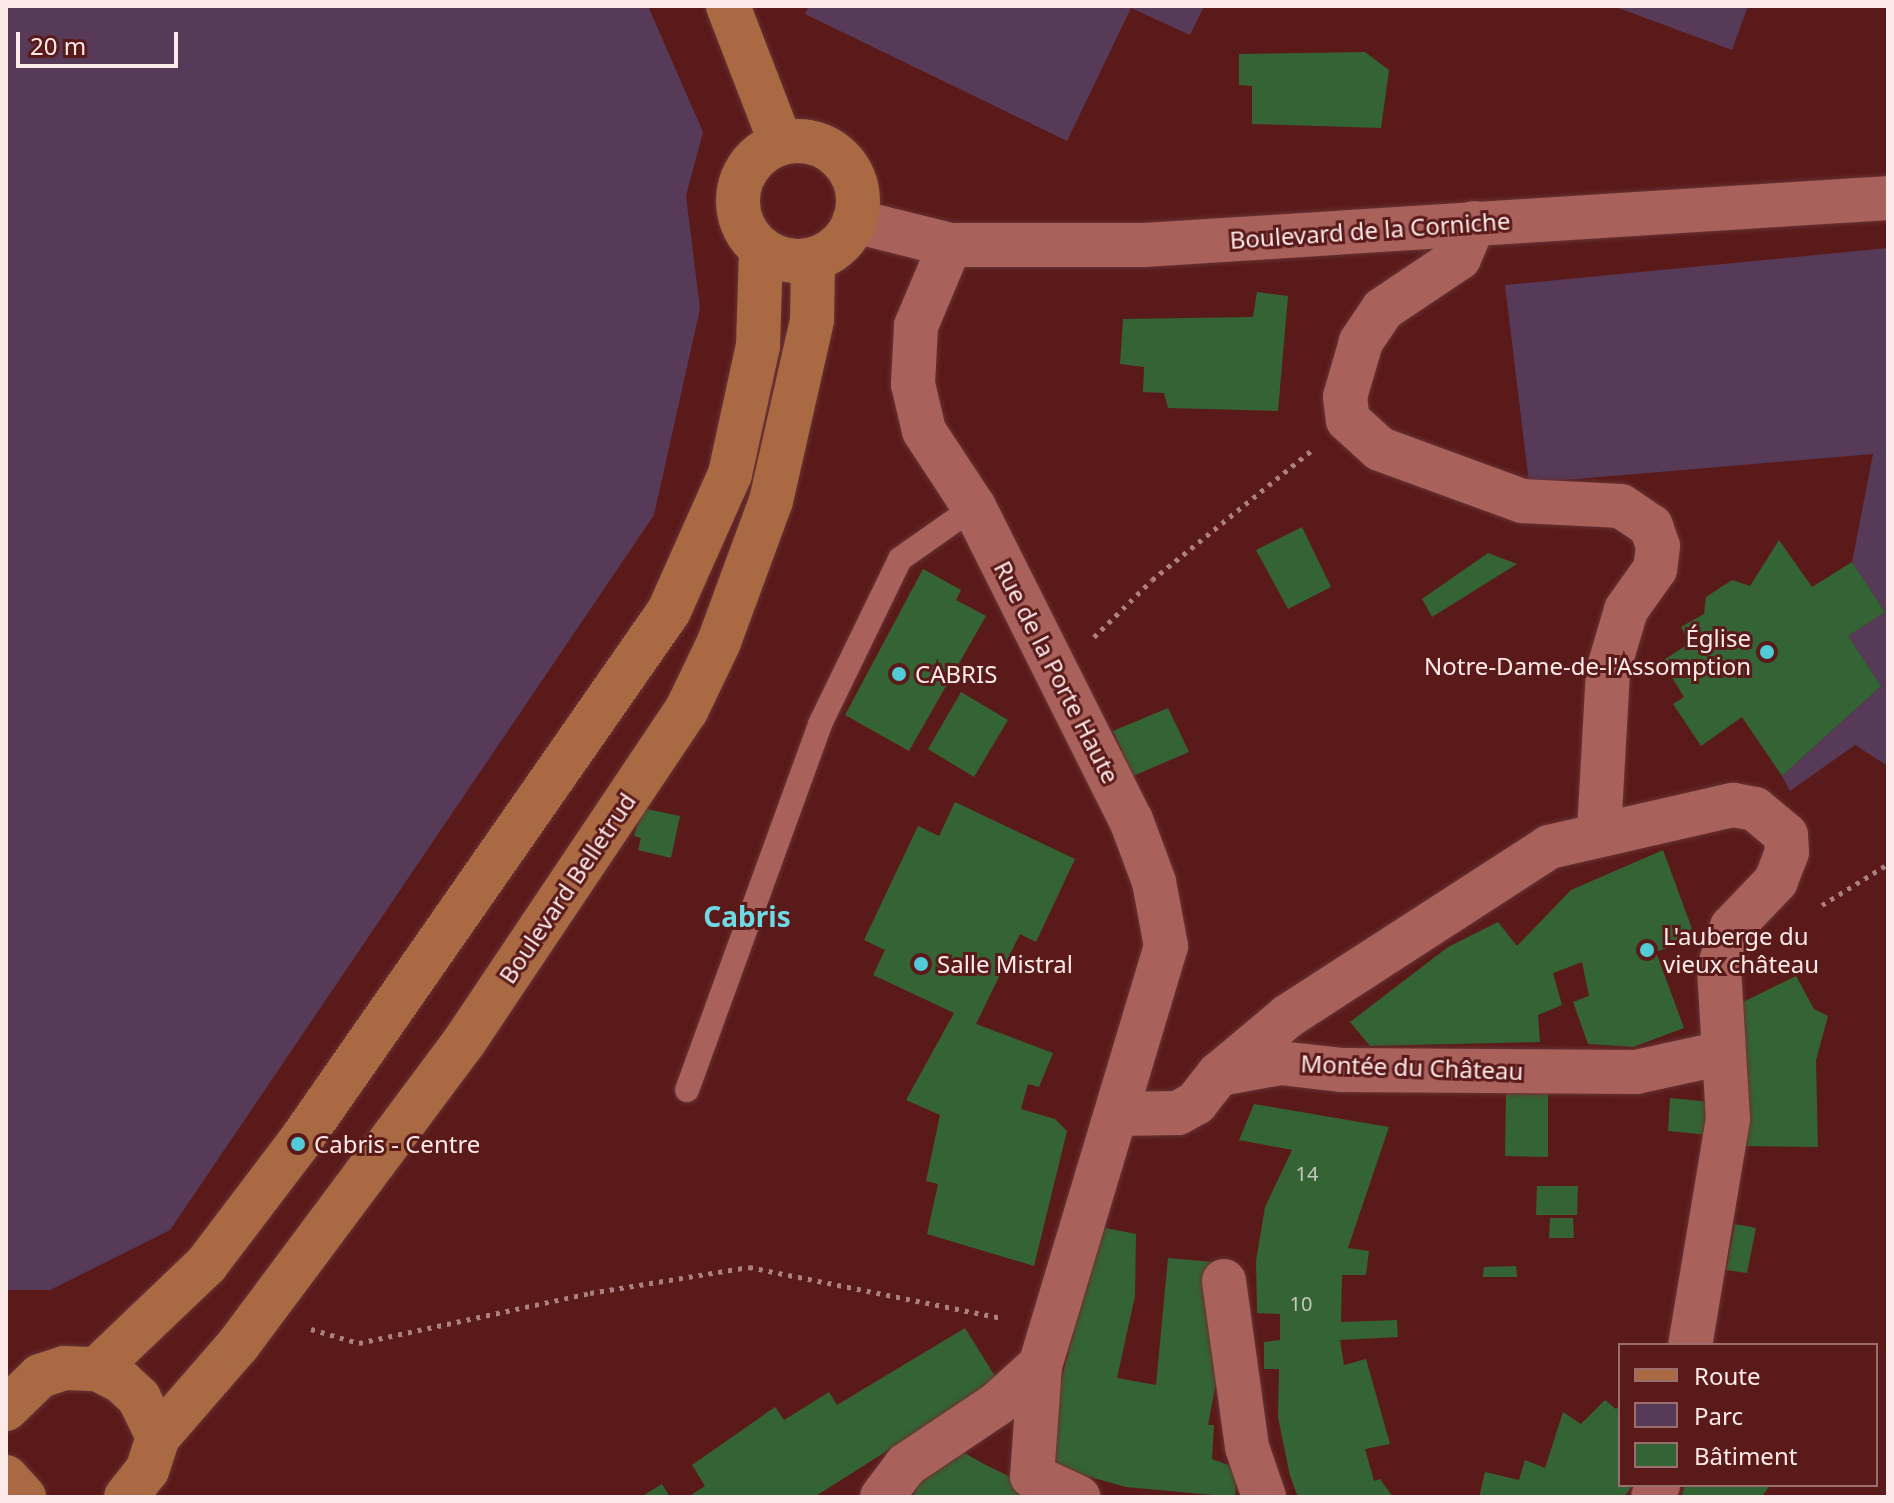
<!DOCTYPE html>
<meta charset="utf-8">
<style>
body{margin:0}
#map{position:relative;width:1894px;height:1503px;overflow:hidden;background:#5b1a1a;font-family:"Noto Sans",sans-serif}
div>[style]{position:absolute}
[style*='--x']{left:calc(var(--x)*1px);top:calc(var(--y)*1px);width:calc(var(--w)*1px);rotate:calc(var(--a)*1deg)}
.green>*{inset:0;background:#563a58}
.building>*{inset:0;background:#346435}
.path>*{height:5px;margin-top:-2.5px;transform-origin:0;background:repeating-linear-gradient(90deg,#aa8180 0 4px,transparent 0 10px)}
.roads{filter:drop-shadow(0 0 2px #673335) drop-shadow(0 0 2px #673335)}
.lane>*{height:24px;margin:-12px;padding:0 12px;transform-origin:12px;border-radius:12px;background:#a9615c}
.street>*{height:44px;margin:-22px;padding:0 22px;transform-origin:22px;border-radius:22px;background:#a9615c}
.secondary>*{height:44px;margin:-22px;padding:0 22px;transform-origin:22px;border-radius:22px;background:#a86943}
.secondary>.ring{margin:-22px;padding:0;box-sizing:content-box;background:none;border:44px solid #a86943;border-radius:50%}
.dots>*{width:22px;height:22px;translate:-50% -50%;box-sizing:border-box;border:4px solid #5b1a1a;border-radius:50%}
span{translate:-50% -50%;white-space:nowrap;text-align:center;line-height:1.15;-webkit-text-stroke:6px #5b1a1a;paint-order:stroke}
.number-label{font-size:20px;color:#c9c8bb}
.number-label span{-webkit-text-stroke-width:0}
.street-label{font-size:24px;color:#fbeae8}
.poi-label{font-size:24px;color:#fbeae8}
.right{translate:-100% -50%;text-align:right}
.left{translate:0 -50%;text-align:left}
.quarter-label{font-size:28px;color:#6edae5;font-weight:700}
.frame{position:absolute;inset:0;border:8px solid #fbeae8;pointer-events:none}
.legend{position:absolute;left:1618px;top:1343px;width:260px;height:144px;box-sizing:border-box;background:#5b1a1a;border:2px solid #9b6d6c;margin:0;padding:10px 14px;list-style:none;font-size:24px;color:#fbeae8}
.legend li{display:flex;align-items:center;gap:16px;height:40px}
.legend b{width:40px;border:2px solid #9b6d6c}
.scale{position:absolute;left:16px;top:32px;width:162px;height:36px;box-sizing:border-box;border:4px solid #fbeae8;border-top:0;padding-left:10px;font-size:24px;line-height:28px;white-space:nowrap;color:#fbeae8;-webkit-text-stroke:6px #5b1a1a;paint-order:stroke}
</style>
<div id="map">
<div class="green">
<div style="clip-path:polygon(6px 6px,648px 6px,703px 132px,686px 196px,700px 309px,654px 515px,170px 1230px,50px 1290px,6px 1290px)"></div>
<div style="clip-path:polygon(809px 6px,1204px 6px,1190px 35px,1131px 8px,1067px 141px,805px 14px)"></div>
<div style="clip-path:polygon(1613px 6px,1748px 6px,1732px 50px)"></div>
<div style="clip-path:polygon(1888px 248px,1888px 766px,1855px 745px,1790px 791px,1782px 776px,1881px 686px,1848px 636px,1885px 612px,1852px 562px,1873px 454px,1529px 483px,1505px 285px)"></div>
</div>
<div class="building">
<div style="clip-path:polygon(1365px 52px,1389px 70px,1381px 128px,1252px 124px,1252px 86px,1239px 85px,1239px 54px)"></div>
<div style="clip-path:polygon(1257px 292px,1288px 296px,1278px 411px,1168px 408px,1164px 393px,1143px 392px,1144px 367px,1120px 364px,1123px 319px,1253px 317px)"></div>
<div style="clip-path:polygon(1302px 527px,1331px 587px,1288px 609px,1256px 550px)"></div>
<div style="clip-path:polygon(1779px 540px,1812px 587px,1852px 562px,1885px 612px,1848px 636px,1881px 686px,1782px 776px,1742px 717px,1701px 746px,1673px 704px,1684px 697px,1662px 661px,1690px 643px,1681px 627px,1704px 614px,1706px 597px,1732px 580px,1750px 586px)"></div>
<div style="clip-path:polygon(1488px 553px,1517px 564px,1432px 617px,1422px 599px)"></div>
<div style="clip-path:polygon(923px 569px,961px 590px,956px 600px,986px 616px,909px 751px,845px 715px)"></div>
<div style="clip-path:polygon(961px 692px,1008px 720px,974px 777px,928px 749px)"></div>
<div style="clip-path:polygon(1168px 708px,1189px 752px,1133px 776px,1113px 731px)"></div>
<div style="clip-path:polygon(955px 802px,1075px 859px,1036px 942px,1020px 934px,976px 1024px,1053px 1053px,1039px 1087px,1028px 1084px,1021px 1109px,1055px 1119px,1067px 1131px,1034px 1266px,927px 1234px,938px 1184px,926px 1181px,940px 1115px,906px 1100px,954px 1013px,873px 975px,885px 950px,864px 940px,918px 826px,939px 836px)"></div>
<div style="clip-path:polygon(642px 808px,680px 816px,671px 858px,638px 850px,641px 838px,634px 836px)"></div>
<div style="clip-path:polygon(1663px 850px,1695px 937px,1656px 952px,1684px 1028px,1633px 1047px,1588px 1044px,1573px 1002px,1589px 996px,1582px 962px,1553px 973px,1562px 1005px,1538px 1015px,1540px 1042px,1370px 1046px,1350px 1022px,1448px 947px,1498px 922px,1517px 946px,1571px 890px)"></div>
<div style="clip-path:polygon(1796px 976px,1814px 1009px,1828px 1016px,1816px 1060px,1818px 1147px,1740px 1146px,1737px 1005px)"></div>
<div style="clip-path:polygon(1506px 1094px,1548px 1094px,1548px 1157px,1505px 1156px)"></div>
<div style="clip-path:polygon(1670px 1098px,1711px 1102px,1708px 1135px,1668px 1131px)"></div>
<div style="clip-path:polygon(1254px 1104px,1389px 1127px,1348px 1248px,1369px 1251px,1366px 1275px,1342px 1275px,1341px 1322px,1397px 1320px,1398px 1337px,1340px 1340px,1344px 1365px,1366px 1359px,1390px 1444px,1365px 1449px,1374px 1481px,1380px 1479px,1393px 1497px,1298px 1497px,1290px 1476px,1278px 1417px,1279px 1369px,1264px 1369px,1264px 1342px,1280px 1340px,1280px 1314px,1257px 1313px,1256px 1261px,1265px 1207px,1292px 1150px,1239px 1140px)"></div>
<div style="clip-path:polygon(1537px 1186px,1578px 1186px,1577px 1215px,1536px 1215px)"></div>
<div style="clip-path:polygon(1550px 1218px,1573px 1218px,1574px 1238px,1549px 1238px)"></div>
<div style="clip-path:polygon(1735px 1224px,1756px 1228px,1747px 1273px,1726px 1270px)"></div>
<div style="clip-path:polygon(1100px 1227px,1136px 1234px,1135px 1296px,1117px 1378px,1156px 1385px,1168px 1258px,1213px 1262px,1221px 1356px,1208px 1425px,1214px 1425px,1212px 1459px,1237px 1468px,1235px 1497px,1126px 1487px,1051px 1466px,1060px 1385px)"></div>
<div style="clip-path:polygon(1516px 1266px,1517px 1277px,1483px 1277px,1484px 1267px)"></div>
<div style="clip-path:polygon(965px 1328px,998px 1381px,814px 1497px,688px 1497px,705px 1486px,692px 1465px,775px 1407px,784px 1420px,829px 1392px,837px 1405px)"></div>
<div style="clip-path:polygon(1605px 1400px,1616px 1409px,1620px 1405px,1620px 1485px,1633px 1485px,1624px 1497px,1479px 1497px,1485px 1472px,1519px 1480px,1525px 1460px,1545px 1468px,1563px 1412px,1581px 1424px)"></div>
<div style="clip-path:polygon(957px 1449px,984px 1464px,1051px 1497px,912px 1497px,928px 1467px)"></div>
<div style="clip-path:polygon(662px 1484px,670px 1497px,641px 1497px)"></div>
<div style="clip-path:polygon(1685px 1485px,1770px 1485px,1762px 1497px,1681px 1497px)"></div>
</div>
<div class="path">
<div style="--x:1094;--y:637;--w:81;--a:-44.5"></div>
<div style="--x:1152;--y:580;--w:205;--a:-39.1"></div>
<div style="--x:1822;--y:905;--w:78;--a:-31.8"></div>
<div style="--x:311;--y:1329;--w:50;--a:16.3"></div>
<div style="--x:359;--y:1343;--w:236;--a:-12.2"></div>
<div style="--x:590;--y:1293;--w:161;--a:-9.3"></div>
<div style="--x:749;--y:1267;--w:258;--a:11.4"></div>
</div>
<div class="roads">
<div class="lane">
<div style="--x:687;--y:1090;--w:389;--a:-70"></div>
<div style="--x:820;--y:724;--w:183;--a:-64.1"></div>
<div style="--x:900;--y:559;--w:90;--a:-35.1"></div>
</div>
<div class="street">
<div style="--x:854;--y:221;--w:99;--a:14"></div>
<div style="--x:950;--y:245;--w:194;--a:0"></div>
<div style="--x:1144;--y:245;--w:745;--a:-3.61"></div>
<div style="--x:1474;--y:223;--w:38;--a:113"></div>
<div style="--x:1459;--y:258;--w:92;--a:146.1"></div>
<div style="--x:1383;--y:309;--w:40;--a:124"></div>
<div style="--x:1361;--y:342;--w:57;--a:106.2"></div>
<div style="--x:1345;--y:397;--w:23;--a:83"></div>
<div style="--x:1348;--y:420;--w:43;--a:42.2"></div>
<div style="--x:1380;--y:449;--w:151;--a:20.1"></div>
<div style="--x:1522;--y:501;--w:99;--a:2.9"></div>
<div style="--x:1621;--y:506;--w:36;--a:34"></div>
<div style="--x:1651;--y:526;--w:21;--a:71"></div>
<div style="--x:1658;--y:546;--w:23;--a:97"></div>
<div style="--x:1655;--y:569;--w:50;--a:125.3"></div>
<div style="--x:1626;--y:610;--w:64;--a:106.4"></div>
<div style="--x:1608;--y:671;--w:161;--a:93.2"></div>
<div style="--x:950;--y:245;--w:88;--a:112.8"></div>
<div style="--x:916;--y:326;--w:58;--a:93"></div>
<div style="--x:913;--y:384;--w:48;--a:76.8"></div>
<div style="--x:924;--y:431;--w:91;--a:56.7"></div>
<div style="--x:974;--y:507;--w:350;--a:63.4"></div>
<div style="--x:1131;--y:820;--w:66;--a:69.6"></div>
<div style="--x:1154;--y:882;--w:65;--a:79.4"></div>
<div style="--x:1166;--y:946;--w:438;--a:106.7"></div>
<div style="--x:1219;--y:1074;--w:90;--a:-40"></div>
<div style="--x:1288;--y:1016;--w:311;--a:-32.9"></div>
<div style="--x:1549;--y:847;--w:189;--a:-12.9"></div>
<div style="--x:1733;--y:805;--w:22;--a:10"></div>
<div style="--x:1755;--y:809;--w:40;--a:40"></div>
<div style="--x:1786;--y:835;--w:17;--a:87"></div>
<div style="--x:1787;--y:852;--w:31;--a:111"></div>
<div style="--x:1776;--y:881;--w:64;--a:133.7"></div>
<div style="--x:1732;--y:927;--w:43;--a:107.6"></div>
<div style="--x:1719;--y:968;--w:151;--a:86.6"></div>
<div style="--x:1728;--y:1119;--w:229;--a:99.5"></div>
<div style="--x:1117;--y:1114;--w:61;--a:-0.9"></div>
<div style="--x:1178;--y:1113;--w:21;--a:-29"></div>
<div style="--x:1196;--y:1103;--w:37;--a:-52"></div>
<div style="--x:1219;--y:1074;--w:62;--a:-10.2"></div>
<div style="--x:1280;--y:1063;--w:61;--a:6.5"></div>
<div style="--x:1341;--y:1070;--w:295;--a:0.4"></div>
<div style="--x:1636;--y:1072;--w:89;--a:-12.3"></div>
<div style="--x:1224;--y:1281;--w:168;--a:82.1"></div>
<div style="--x:1247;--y:1447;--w:53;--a:71.2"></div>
<div style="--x:882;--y:1497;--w:40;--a:-53"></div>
<div style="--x:906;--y:1465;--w:110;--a:-33.8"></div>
<div style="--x:997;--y:1404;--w:58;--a:-42.2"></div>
<div style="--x:1040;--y:1365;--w:111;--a:94.1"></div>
<div style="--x:1032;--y:1476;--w:51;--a:24.5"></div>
<div style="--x:1653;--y:1497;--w:13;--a:-67"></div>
</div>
<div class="secondary">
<div style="--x:728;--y:6;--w:147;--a:68.9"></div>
<div class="ring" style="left:738px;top:141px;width:76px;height:76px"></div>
<div style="--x:97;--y:1369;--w:151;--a:-43.7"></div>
<div style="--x:206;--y:1265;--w:152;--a:-52.8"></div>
<div style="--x:298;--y:1144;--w:649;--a:-55.16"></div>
<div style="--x:669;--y:611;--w:150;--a:-66"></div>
<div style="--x:730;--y:474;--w:131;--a:-77.7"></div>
<div style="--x:758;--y:346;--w:97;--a:-88.2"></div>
<div style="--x:6;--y:1409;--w:47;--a:-44.1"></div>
<div style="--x:40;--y:1376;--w:25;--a:-18"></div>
<div style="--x:64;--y:1368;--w:33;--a:2"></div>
<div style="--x:97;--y:1369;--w:28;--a:27"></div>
<div style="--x:122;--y:1382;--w:23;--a:43"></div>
<div style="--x:139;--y:1398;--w:43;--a:64"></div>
<div style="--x:158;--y:1437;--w:35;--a:108"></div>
<div style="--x:147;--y:1470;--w:34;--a:128"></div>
<div style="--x:158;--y:1437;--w:122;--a:-49"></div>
<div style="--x:238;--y:1345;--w:378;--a:-53.3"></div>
<div style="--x:464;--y:1042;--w:399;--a:-56.2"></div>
<div style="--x:686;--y:711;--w:76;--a:-64.4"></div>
<div style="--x:719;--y:642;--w:150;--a:-69.8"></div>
<div style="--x:771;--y:501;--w:186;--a:-77.2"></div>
<div style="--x:812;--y:320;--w:60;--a:-89"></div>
<div style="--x:6;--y:1477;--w:27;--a:48"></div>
</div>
</div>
<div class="dots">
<div style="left:1767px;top:652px;background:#52cbd7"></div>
<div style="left:899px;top:674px;background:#52cbd7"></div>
<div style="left:1647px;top:950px;background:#52cbd7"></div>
<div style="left:921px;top:964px;background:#52cbd7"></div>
<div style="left:298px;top:1144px;background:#52cbd7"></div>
</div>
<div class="number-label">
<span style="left:1307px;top:1173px">14</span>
<span style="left:1301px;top:1303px">10</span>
</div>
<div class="street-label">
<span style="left:1370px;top:230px;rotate:-4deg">Boulevard de la Corniche</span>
<span style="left:1057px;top:672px;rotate:63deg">Rue de la Porte Haute</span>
<span style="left:567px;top:888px;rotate:-56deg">Boulevard Belletrud</span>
<span style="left:1412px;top:1067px;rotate:2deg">Montée du Château</span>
</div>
<div class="poi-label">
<span class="right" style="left:1751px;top:652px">Église<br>Notre-Dame-de-l'Assomption</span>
<span class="left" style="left:915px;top:674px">CABRIS</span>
<span class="left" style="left:1663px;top:950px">L'auberge du<br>vieux château</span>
<span class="left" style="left:937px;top:964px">Salle Mistral</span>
<span class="left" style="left:314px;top:1144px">Cabris - Centre</span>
</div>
<div class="quarter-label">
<span style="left:747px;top:916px">Cabris</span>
</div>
<div class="frame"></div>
<ul class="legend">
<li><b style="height:10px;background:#a86943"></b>Route</li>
<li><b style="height:22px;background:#563a58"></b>Parc</li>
<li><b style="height:22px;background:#346435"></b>Bâtiment</li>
</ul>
<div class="scale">20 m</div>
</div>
